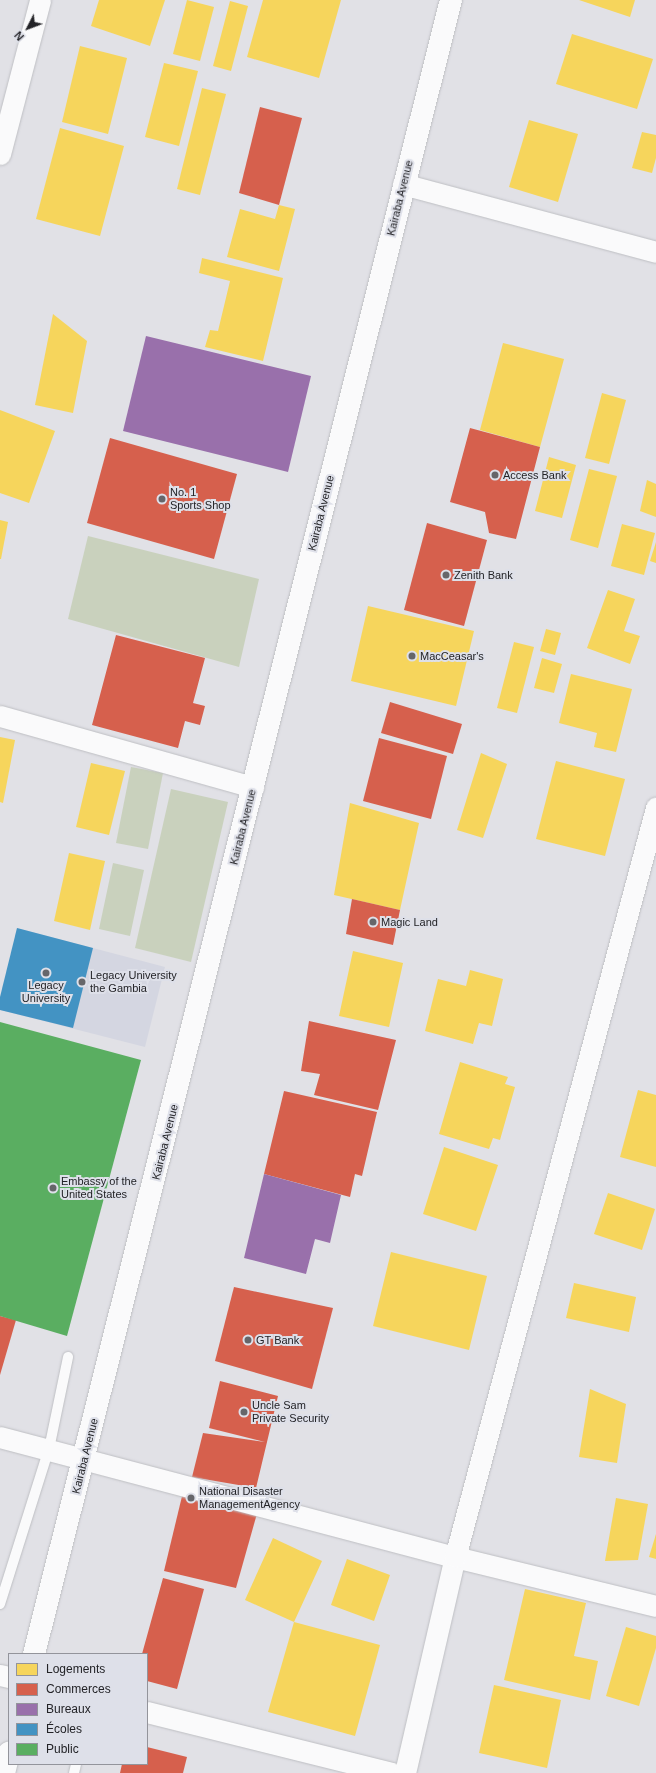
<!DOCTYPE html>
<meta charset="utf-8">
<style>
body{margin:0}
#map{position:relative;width:656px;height:1773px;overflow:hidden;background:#e1e1e6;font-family:Helvetica,sans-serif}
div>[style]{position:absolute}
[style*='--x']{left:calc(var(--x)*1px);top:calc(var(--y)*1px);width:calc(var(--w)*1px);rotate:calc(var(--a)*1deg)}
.built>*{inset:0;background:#d4d6e1}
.green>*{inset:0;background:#c9d1bd}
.homes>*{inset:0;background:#f6d55c}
.shops>*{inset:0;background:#d6604d}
.offices>*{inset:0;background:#9970ab}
.schools>*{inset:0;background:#4393c3}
.public>*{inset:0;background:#5aae61}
.roads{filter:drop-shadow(0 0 1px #bebfc3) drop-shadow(0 0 1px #bebfc3)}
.lane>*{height:10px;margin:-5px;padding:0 5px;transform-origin:5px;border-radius:5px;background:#fafafb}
.street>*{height:21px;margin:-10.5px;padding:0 10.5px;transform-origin:10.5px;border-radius:10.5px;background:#fafafb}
.secondary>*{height:22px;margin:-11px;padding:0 11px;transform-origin:11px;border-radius:11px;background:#fafafb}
.dots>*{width:11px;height:11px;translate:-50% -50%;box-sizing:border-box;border:2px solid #dee0e9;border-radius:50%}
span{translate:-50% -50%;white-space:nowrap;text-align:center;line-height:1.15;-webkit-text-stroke:4px #dee0e9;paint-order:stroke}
.street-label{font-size:11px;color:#232327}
.poi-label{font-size:11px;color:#232327}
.left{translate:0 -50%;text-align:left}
.legend{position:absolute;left:8px;top:1653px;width:140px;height:112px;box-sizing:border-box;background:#dee0e9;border:1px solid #93949b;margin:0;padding:5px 7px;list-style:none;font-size:12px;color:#232327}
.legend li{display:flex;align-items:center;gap:8px;height:20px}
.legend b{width:20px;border:1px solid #93949b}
.north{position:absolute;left:8px;top:8px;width:40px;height:40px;-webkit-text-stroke:3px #dee0e9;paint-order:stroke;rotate:228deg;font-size:11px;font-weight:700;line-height:16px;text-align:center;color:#232327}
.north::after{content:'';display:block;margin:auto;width:14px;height:18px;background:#232327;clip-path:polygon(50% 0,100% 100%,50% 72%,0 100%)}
</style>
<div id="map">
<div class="built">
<div style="clip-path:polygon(17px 928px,165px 967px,145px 1047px,0 1010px)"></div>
</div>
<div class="green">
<div style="clip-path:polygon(88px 536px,259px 579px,239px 667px,68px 619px)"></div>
<div style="clip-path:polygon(131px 767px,163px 773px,148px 849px,116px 843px)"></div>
<div style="clip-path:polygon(171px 789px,228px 802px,191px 962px,135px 948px)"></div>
<div style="clip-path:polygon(113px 863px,144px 870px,130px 936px,99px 929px)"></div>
</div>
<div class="homes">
<div style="clip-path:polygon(99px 0,165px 0,150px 46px,91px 26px)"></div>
<div style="clip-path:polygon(187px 0,214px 7px,200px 61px,173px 54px)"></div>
<div style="clip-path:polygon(263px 0,341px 0,319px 78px,247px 57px)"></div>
<div style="clip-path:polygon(579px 0,635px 0,630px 17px)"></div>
<div style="clip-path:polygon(230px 1px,248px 6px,231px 71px,213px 66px)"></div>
<div style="clip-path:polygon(572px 34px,653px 59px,637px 109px,556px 84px)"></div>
<div style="clip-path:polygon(80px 46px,127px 58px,108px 134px,62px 122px)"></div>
<div style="clip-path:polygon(164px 63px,198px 71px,179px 146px,145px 137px)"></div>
<div style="clip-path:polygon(202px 88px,226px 94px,200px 195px,177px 189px)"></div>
<div style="clip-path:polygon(529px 120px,578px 134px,558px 202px,509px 187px)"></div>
<div style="clip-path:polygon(60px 128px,124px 146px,100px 236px,36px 219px)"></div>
<div style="clip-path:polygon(642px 132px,656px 135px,656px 158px,652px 173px,632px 168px)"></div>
<div style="clip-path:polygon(279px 205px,295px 209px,279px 271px,227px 257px,240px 209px,275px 219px)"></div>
<div style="clip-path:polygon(202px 258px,283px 278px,263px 361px,205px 347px,210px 330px,218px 331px,230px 281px,199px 273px)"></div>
<div style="clip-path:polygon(53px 314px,87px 341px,73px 413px,35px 405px)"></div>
<div style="clip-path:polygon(503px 343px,564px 359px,540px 447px,480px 430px)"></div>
<div style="clip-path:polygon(602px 393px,626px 400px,609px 464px,585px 458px)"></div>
<div style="clip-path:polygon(0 410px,55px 431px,29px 503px,0 493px)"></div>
<div style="clip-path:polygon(549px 457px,576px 465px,562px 518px,535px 511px)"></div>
<div style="clip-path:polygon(589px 469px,617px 476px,598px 548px,570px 540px)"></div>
<div style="clip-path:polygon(647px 480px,656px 484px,656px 517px,640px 511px)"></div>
<div style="clip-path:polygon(0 520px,8px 522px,1px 559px,0 559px)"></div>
<div style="clip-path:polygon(622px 524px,655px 533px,644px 575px,611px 566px)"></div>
<div style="clip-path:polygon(656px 542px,656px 563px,650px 561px)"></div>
<div style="clip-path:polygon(608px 590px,635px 599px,624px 631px,640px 636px,630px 664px,587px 648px)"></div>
<div style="clip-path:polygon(368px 606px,474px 631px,456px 706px,351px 681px)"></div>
<div style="clip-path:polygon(546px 629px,561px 633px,555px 655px,540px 651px)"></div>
<div style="clip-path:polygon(514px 642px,534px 647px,517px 713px,497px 708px)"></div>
<div style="clip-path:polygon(542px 658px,562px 664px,554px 693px,534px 688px)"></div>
<div style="clip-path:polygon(571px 674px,632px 689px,616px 752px,594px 747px,597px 733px,559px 723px)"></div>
<div style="clip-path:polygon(0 737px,15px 740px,3px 803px,0 802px)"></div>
<div style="clip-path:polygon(481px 753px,507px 764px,483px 838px,457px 830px)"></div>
<div style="clip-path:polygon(556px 761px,625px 779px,605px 856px,536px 839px)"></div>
<div style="clip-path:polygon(91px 763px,125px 771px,109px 835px,76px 827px)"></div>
<div style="clip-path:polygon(350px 803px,419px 823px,400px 910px,334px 895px)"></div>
<div style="clip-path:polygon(69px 853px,105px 861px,90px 930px,54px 921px)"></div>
<div style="clip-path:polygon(353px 951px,403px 963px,389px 1027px,339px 1016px)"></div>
<div style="clip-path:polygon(470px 970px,503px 979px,492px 1026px,479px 1023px,473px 1044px,425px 1031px,438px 979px,466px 986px)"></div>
<div style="clip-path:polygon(460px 1062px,508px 1077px,505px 1084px,515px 1087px,500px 1140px,493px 1138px,489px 1149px,439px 1134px)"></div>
<div style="clip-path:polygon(638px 1090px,656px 1095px,656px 1167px,620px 1157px)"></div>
<div style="clip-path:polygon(444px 1147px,498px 1165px,476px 1231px,423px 1214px)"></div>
<div style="clip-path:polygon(608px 1193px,655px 1209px,642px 1250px,594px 1234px)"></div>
<div style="clip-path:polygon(391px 1252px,487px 1276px,469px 1350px,373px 1326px)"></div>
<div style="clip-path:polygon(574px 1283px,636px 1297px,629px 1332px,566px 1318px)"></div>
<div style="clip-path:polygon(590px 1389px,626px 1404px,617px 1463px,579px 1457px)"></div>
<div style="clip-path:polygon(616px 1498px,648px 1504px,638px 1560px,605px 1561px)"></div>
<div style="clip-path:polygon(656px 1534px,656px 1559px,649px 1557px)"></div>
<div style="clip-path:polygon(273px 1538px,322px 1561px,294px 1622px,245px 1600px)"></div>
<div style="clip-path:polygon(347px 1559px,390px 1575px,374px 1621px,331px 1605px)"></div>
<div style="clip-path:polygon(525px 1589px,586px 1603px,574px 1656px,598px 1661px,590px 1700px,504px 1680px)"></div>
<div style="clip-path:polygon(294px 1622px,380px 1645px,355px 1736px,268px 1712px)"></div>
<div style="clip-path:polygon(626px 1627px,656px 1636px,656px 1648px,639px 1706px,606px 1696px)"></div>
<div style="clip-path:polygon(494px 1685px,561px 1700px,547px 1768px,479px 1753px)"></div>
</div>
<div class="shops">
<div style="clip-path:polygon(260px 107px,302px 118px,279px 205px,239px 193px)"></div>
<div style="clip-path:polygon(470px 428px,540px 447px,516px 539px,489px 533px,485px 512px,450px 502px)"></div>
<div style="clip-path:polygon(110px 438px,237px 474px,214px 559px,87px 523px)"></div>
<div style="clip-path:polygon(427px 523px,487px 540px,464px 626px,404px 610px)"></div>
<div style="clip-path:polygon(116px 635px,205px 658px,193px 703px,205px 706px,200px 725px,185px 721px,178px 748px,92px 725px)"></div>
<div style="clip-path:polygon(390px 702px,462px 724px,453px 754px,381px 733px)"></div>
<div style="clip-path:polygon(379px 738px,447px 756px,431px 819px,363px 801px)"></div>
<div style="clip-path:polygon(352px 899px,400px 910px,393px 945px,346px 934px)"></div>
<div style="clip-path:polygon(309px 1021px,396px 1040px,378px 1110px,314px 1095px,320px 1074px,301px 1071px)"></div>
<div style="clip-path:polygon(284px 1091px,377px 1112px,362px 1176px,355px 1174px,350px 1197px,264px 1174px)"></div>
<div style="clip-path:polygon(234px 1287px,333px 1308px,312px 1389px,215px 1361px)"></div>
<div style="clip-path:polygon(0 1316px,16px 1320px,0 1375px)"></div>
<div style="clip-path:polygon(220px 1381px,278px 1396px,256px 1488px,192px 1477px,203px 1433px,265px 1442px,209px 1428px)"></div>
<div style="clip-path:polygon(184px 1488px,258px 1510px,236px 1588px,164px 1571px)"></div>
<div style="clip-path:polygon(163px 1578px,204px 1589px,177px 1689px,147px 1681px,147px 1654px,142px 1654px)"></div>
<div style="clip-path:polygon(147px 1747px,187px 1757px,183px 1773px,120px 1773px,122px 1764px,147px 1764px)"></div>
</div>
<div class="offices">
<div style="clip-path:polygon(146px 336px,311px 376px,288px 472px,123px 431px)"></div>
<div style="clip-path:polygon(264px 1174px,341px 1195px,330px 1243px,315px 1239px,306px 1274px,244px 1258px)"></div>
</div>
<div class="schools">
<div style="clip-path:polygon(17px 928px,93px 948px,73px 1028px,0 1010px,0 997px)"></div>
</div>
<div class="public">
<div style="clip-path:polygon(0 1022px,141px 1060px,67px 1336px,0 1316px)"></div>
</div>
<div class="roads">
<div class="lane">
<div style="--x:0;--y:1604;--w:163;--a:-72.5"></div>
<div style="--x:49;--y:1449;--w:94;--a:-78.3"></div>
<div style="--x:74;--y:1773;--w:9;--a:-77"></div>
</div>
<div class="street">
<div style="--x:0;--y:154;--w:159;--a:-75.4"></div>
<div style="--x:403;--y:184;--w:262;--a:15"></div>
<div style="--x:0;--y:716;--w:263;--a:15.7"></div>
<div style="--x:0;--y:1437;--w:471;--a:14.8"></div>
<div style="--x:455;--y:1557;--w:207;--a:13.7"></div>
<div style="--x:0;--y:1675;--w:9;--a:13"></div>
<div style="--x:147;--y:1712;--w:252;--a:14"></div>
<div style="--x:405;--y:1773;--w:222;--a:-77"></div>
<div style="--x:455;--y:1557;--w:776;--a:-74.98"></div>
</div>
<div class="secondary">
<div style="--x:34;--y:1654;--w:1706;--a:-75.85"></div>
<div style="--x:4;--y:1773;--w:21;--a:-76"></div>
</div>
</div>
<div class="dots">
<div style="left:495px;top:475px;background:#66666a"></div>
<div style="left:162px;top:499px;background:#66666a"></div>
<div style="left:446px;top:575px;background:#66666a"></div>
<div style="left:412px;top:656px;background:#66666a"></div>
<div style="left:373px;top:922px;background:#66666a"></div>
<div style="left:46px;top:973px;background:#66666a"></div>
<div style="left:82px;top:982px;background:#66666a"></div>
<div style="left:53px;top:1188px;background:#66666a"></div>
<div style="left:248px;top:1340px;background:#66666a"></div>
<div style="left:244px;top:1412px;background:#66666a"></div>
<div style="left:191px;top:1498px;background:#66666a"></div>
</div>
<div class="street-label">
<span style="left:400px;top:198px;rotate:-76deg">Kairaba Avenue</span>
<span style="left:321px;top:513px;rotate:-76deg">Kairaba Avenue</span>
<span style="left:243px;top:827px;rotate:-76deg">Kairaba Avenue</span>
<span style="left:165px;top:1142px;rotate:-76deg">Kairaba Avenue</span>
<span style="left:85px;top:1456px;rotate:-76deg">Kairaba Avenue</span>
</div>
<div class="poi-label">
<span class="left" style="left:503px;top:475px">Access Bank</span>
<span class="left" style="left:170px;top:499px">No. 1<br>Sports Shop</span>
<span class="left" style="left:454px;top:575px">Zenith Bank</span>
<span class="left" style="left:420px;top:656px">MacCeasar's</span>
<span class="left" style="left:381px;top:922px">Magic Land</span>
<span class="left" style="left:90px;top:982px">Legacy University<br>the Gambia</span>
<span style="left:46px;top:992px">Legacy<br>University</span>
<span class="left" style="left:61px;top:1188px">Embassy of the<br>United States</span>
<span class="left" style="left:256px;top:1340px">GT Bank</span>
<span class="left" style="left:252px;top:1412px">Uncle Sam<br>Private Security</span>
<span class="left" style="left:199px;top:1498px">National Disaster<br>ManagementAgency</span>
</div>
<ul class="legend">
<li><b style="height:11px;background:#f6d55c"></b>Logements</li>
<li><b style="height:11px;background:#d6604d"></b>Commerces</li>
<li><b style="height:11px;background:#9970ab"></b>Bureaux</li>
<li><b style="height:11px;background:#4393c3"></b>Écoles</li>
<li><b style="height:11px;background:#5aae61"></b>Public</li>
</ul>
<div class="north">N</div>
</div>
